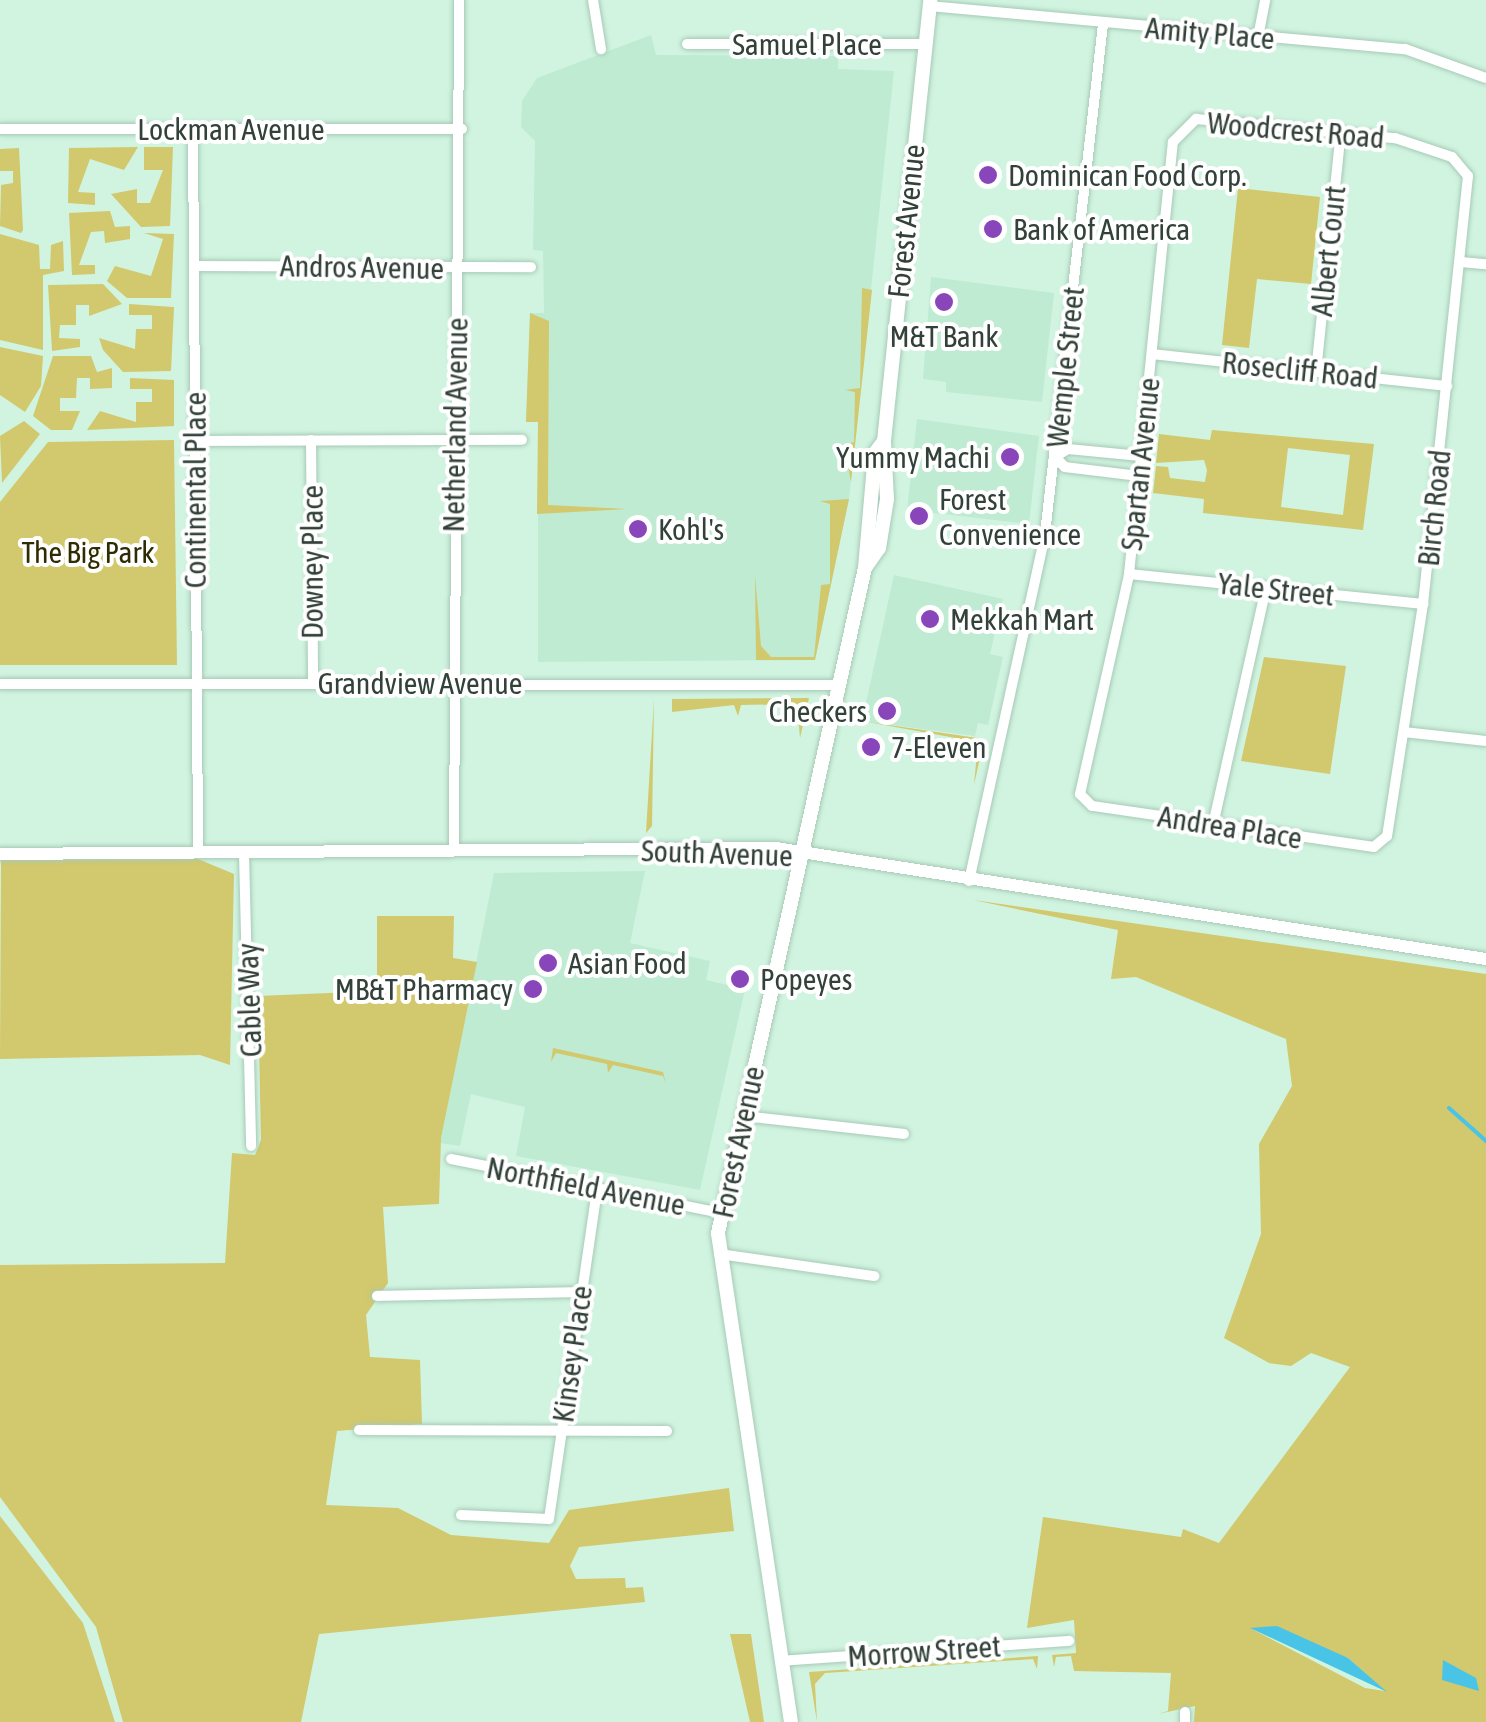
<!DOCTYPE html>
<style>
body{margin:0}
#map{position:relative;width:1486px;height:1722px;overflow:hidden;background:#d0f4e0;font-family:"Asap Condensed",sans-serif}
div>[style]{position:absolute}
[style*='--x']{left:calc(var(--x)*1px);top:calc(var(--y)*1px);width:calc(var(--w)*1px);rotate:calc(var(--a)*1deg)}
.built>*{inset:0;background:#bfebd3}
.green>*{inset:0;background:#d2c86d}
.water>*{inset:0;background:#49c4e6}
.stream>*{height:4px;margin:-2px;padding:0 2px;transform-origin:2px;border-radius:2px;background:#49c4e6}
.roads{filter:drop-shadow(0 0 2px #a7cab7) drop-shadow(0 0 2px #a7cab7)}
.minor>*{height:10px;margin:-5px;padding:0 5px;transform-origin:5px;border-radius:5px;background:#fff}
.tertiary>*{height:12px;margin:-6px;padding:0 6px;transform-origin:6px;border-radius:6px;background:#fff}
.secondary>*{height:14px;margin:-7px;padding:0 7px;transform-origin:7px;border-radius:7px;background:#fff}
.dots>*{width:28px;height:28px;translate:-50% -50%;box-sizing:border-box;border:5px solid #fff;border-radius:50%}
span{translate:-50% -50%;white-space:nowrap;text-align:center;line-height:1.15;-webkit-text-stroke:8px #fff;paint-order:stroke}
.street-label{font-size:30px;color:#324139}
.poi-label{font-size:30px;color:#324139}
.left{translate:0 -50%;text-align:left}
.right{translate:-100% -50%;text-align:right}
.park-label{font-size:30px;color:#302b01}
</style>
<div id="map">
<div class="built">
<div style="clip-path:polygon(651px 35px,656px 55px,838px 56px,838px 69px,894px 71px,849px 499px,815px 660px,538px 662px,538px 422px,526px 422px,530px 313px,544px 313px,543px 251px,533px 250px,535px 141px,521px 127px,522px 101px,537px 78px)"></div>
<div style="clip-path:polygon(931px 277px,1054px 293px,1042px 402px,946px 392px,946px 382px,923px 379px)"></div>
<div style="clip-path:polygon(917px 419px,1039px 436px,1029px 524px,907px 510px)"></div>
<div style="clip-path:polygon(894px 575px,1003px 599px,990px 654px,1003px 657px,988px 725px,978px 723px,975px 736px,862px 721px)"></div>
<div style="clip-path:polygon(645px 871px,630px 943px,710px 961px,706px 980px,745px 989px,700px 1190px,516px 1156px,525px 1107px,471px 1094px,460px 1146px,440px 1143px,494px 873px)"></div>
</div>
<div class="green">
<div style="clip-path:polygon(138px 147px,124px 170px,90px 159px,78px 192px,95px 193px,95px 205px,68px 203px,69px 148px)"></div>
<div style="clip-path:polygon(144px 147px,173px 147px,170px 226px,141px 227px,111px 194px,137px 189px,137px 203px,150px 203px,163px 170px,144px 170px)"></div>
<div style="clip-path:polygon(19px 148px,23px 230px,21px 233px,0 226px,1px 185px,13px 183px,13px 171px,0 171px,0 149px)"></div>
<div style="clip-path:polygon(1238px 188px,1320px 197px,1311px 284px,1257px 279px,1249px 348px,1222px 345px)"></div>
<div style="clip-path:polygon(110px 211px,115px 227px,130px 226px,130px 239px,105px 243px,104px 231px,91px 232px,79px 265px,95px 265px,95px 274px,72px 275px,69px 213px)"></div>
<div style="clip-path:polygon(144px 233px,174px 234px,171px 298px,127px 298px,107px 281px,115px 266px,151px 276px,163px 239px)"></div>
<div style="clip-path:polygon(0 234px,39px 245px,40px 269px,50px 269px,51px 245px,63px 241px,64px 271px,43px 275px,43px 350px,0 340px)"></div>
<div style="clip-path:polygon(103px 284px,122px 304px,89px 316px,89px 305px,76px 305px,76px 325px,60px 325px,59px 338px,80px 339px,80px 347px,52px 351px,48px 285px)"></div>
<div style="clip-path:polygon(862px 288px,872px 290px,851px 482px,844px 445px,854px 442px,855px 392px,845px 390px,860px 388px)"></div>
<div style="clip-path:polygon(129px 304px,174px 307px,171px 371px,123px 372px,103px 350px,99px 338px,135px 349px,136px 329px,152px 329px,152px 315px,129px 315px)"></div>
<div style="clip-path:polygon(530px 313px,549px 321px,548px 505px,627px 509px,537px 514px,538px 422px,526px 422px)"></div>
<div style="clip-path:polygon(0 347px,43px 356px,41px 386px,25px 412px,0 395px)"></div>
<div style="clip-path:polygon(53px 356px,91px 356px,97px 372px,112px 368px,112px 388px,90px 389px,90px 378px,77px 378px,76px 398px,60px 398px,60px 411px,80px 411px,72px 430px,51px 430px,33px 416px)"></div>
<div style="clip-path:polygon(130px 378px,174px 380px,174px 426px,87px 430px,100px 411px,136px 422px,136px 402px,152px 402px,152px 389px,130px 389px)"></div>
<div style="clip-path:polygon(24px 421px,40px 434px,2px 483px,0 436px)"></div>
<div style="clip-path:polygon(evenodd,1212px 430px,1374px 444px,1363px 530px,1203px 513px,1204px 499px,1153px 493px,1156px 466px,1168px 467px,1170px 478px,1205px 482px,1207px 470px,1204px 460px,1156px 463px,1159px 434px,1210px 440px,1212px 430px,1288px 448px,1350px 455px,1343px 515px,1281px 507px,1288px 448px)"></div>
<div style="clip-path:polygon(174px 440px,177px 665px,0 665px,0 502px,48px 442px)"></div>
<div style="clip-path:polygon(849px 499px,815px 660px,756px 660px,755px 575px,761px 646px,771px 657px,814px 657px,821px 585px,830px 584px,830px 504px,820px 501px)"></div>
<div style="clip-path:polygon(1264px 657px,1346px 666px,1330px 774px,1241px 761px)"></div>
<div style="clip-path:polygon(809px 698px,800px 738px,797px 704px,741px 705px,738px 716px,734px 705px,672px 712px,672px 699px)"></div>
<div style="clip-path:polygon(654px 699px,652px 826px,646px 833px)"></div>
<div style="clip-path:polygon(862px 721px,984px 739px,974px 785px,978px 742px)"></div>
<div style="clip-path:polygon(198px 859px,234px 874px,230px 1065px,200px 1055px,0 1059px,1px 860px)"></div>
<div style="clip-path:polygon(evenodd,973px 900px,1486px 974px,1486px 1722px,1194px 1722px,1195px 1706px,1158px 1714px,1168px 1711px,1171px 1673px,1074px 1671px,1071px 1656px,1056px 1657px,1054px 1667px,1052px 1655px,1076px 1653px,1074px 1620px,1027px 1628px,1043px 1517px,1181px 1537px,1183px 1529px,1219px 1543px,1350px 1367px,1311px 1353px,1291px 1366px,1269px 1363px,1224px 1338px,1261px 1234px,1259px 1144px,1292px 1086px,1286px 1039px,1136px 977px,1111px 979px,1118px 930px,973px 900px,1252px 1629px,1348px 1658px,1385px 1691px,1365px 1688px,1252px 1629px)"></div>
<div style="clip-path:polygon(377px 916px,454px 916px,453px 958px,477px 962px,441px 1138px,439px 1204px,383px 1207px,388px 1283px,366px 1315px,370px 1357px,420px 1360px,422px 1424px,337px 1431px,326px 1505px,398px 1508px,451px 1535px,549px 1543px,569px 1510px,729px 1488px,734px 1531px,579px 1547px,570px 1566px,576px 1579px,625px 1578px,626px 1588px,643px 1587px,645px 1602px,319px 1634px,301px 1722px,123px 1722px,96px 1627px,0 1497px,0 1265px,225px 1263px,232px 1153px,255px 1155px,261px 1140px,258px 996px,377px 991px)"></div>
<div style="clip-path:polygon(553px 1048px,663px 1072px,666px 1084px,663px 1076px,613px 1065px,608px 1073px,607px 1064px,556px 1053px,551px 1062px)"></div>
<div style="clip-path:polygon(0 1516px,83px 1623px,115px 1722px,0 1722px)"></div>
<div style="clip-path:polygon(730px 1634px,751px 1634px,764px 1722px,750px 1722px)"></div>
<div style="clip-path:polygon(1038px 1656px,1037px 1669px,1033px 1659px,825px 1673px,815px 1684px,817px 1722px,809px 1672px)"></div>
</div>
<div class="water">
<div style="clip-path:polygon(1277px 1626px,1348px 1658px,1387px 1692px,1250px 1628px)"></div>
<div style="clip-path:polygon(1443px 1660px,1476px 1678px,1479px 1691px,1442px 1680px)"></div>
</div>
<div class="stream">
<div style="--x:1449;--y:1108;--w:50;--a:41.7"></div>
</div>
<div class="roads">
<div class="minor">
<div style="--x:593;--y:0;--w:50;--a:80.7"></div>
<div style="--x:929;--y:6;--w:478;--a:5.2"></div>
<div style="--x:1405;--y:49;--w:86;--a:19.7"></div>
<div style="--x:1258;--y:37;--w:38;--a:-79"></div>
<div style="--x:687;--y:44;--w:239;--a:0"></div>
<div style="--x:1196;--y:119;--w:200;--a:5.5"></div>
<div style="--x:1395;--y:138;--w:60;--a:18.4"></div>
<div style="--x:1452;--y:157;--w:25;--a:50"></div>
<div style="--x:1468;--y:176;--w:430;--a:96"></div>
<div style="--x:1423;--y:604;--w:235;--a:98.8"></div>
<div style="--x:1387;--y:836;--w:17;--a:140"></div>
<div style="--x:1374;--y:847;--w:285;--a:-171.7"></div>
<div style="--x:1092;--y:806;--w:17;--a:-135"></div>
<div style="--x:1080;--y:794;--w:225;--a:-77.4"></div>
<div style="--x:1129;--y:574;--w:434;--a:-84.2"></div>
<div style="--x:1173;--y:142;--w:33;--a:-45"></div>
<div style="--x:193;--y:128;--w:724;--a:89.6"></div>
<div style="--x:0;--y:129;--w:462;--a:0"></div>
<div style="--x:1461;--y:262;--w:25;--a:5"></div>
<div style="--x:194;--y:266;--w:337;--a:0.2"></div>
<div style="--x:1152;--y:354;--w:297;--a:6.2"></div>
<div style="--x:1316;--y:372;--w:242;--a:-84.1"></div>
<div style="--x:311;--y:440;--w:243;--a:89.5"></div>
<div style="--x:195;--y:441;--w:327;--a:-0.2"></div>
<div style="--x:1139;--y:476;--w:75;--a:-173.1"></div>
<div style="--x:1065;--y:467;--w:14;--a:-135"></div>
<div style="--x:1055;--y:457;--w:15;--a:-32"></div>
<div style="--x:1068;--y:449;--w:73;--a:5.5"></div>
<div style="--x:1129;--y:574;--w:296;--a:5.8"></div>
<div style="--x:0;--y:684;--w:840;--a:0.07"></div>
<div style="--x:1404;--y:732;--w:82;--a:6.3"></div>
<div style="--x:1213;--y:825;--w:244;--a:-77.4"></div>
<div style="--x:454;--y:851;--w:851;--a:-89.66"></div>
<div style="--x:244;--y:853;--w:293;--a:88.6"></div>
<div style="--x:969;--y:881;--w:355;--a:-77.6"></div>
<div style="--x:1045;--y:534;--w:513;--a:-83.51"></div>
<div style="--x:744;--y:1116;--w:161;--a:6.4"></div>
<div style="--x:451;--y:1159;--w:276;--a:11.3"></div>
<div style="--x:719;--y:1254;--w:157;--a:8.1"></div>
<div style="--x:377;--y:1296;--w:203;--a:-1.1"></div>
<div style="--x:359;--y:1430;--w:308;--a:0.2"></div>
<div style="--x:461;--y:1515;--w:88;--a:2.6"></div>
<div style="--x:549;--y:1519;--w:333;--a:-81.7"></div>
<div style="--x:780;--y:1661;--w:290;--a:-4"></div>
<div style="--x:1185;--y:1722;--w:10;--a:-90"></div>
</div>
<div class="tertiary">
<div style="--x:0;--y:854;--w:776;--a:-0.44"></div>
<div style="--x:776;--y:848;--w:719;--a:8.89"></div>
</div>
<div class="secondary">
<div style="--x:865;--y:568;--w:24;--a:-55"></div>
<div style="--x:879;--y:548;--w:50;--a:-80.7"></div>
<div style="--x:887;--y:499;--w:58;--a:-93"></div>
<div style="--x:884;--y:441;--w:443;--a:-84"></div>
<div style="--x:791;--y:1722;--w:494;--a:-98.5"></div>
<div style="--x:718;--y:1233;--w:681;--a:-77.54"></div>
<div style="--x:865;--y:568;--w:115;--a:-85"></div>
<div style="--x:875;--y:453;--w:15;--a:-53"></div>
</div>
</div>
<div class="dots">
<div style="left:988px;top:175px;background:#8946ba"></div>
<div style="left:993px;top:229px;background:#8946ba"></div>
<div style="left:944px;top:302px;background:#8946ba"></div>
<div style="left:1010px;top:457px;background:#8946ba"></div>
<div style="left:919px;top:516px;background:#8946ba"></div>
<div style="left:638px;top:529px;background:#8946ba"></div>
<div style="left:930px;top:619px;background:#8946ba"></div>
<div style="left:887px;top:711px;background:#8946ba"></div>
<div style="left:871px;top:747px;background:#8946ba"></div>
<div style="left:548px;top:963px;background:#8946ba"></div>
<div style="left:740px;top:979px;background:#8946ba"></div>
<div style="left:533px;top:989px;background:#8946ba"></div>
</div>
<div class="street-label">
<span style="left:1210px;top:33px;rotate:5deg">Amity Place</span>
<span style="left:807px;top:44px">Samuel Place</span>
<span style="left:231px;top:129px">Lockman Avenue</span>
<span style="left:1296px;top:130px;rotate:5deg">Woodcrest Road</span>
<span style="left:906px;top:221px;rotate:-84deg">Forest Avenue</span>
<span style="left:1328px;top:251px;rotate:-84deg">Albert Court</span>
<span style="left:362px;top:267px;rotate:1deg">Andros Avenue</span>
<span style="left:1065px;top:367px;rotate:-84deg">Wemple Street</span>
<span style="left:1300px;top:370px;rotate:6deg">Rosecliff Road</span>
<span style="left:455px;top:425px;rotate:-89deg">Netherland Avenue</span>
<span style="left:1140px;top:464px;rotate:-84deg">Spartan Avenue</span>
<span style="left:195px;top:490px;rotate:-90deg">Continental Place</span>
<span style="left:1434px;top:508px;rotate:-84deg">Birch Road</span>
<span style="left:312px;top:562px;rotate:-90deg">Downey Place</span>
<span style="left:1276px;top:589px;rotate:6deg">Yale Street</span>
<span style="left:420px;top:683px">Grandview Avenue</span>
<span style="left:1230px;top:827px;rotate:9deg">Andrea Place</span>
<span style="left:717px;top:853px;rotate:2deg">South Avenue</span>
<span style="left:249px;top:1000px;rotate:-92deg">Cable Way</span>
<span style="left:738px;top:1142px;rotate:-78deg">Forest Avenue</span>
<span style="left:586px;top:1186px;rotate:11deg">Northfield Avenue</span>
<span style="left:572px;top:1354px;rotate:-82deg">Kinsey Place</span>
<span style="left:924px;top:1651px;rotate:-4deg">Morrow Street</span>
</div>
<div class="poi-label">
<span class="left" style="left:1008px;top:175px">Dominican Food Corp.</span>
<span class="left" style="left:1013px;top:229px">Bank of America</span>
<span style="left:944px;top:336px">M&amp;T Bank</span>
<span class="right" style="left:990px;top:457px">Yummy Machi</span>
<span class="left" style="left:939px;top:516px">Forest<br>Convenience</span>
<span class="left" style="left:658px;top:529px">Kohl's</span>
<span class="left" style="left:950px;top:619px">Mekkah Mart</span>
<span class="right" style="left:867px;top:711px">Checkers</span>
<span class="left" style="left:891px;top:747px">7-Eleven</span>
<span class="left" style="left:568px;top:963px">Asian Food</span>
<span class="left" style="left:760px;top:979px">Popeyes</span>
<span class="right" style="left:513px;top:989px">MB&amp;T Pharmacy</span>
</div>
<div class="park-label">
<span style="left:88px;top:552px">The Big Park</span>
</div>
</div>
